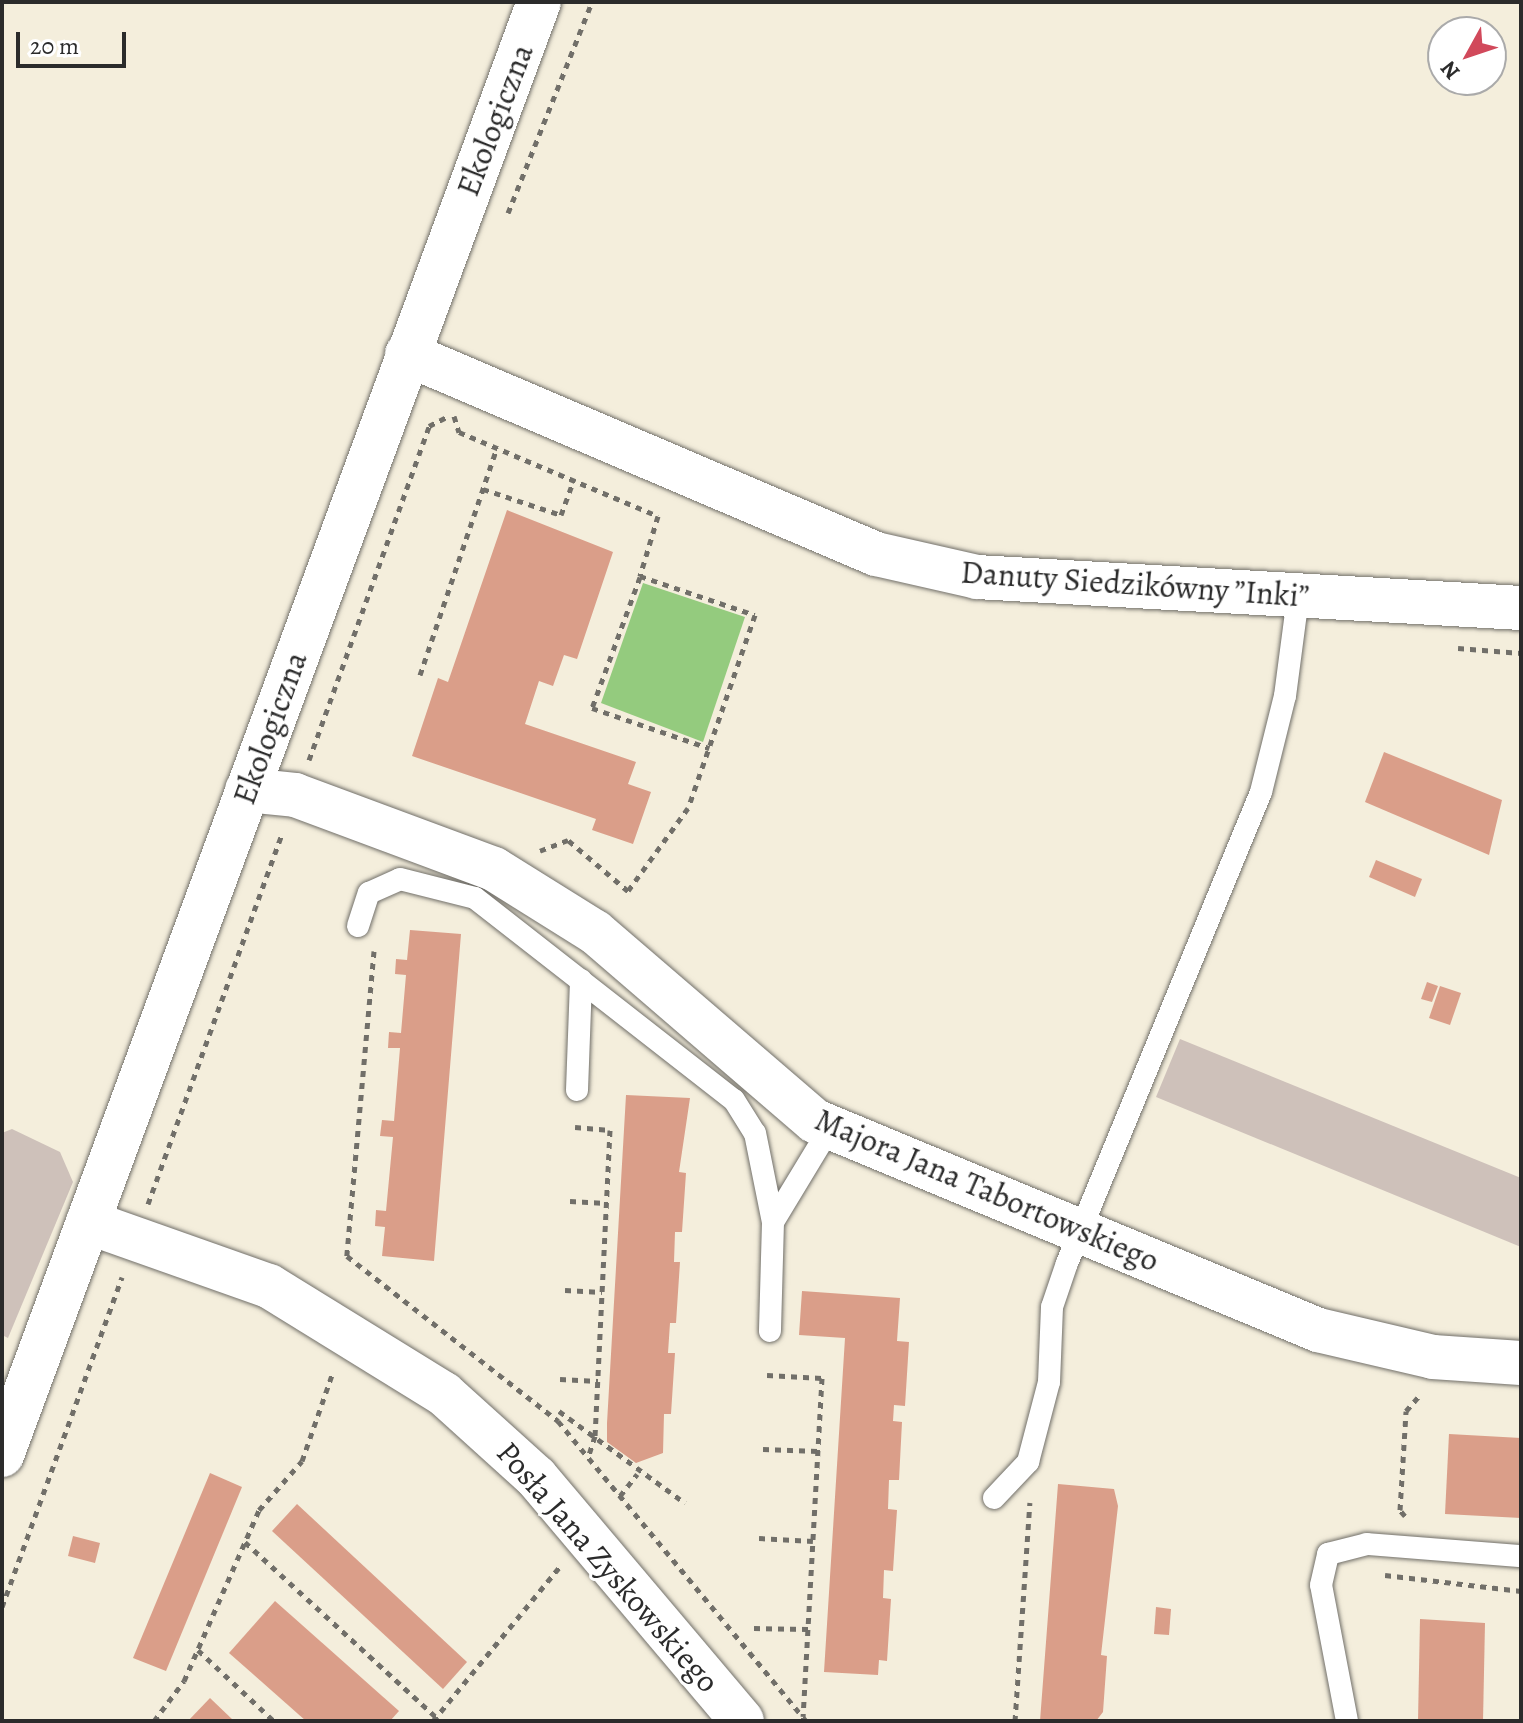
<!DOCTYPE html>
<meta charset="utf-8">
<style>
body{margin:0}
#map{position:relative;width:1523px;height:1723px;overflow:hidden;background:#f4eedc;font-family:Alegreya,serif}
div>[style]{position:absolute}
[style*='--x']{left:calc(var(--x)*1px);top:calc(var(--y)*1px);width:calc(var(--w)*1px);rotate:calc(var(--a)*1deg)}
.industrial>*{inset:0;background:#cec1ba}
.green>*{inset:0;background:#94cb7e}
.building>*{inset:0;background:#da9e89}
.path>*{height:5px;margin-top:-2.5px;transform-origin:0;background:repeating-linear-gradient(90deg,#716f69 0 6px,transparent 0 12px)}
.roads{filter:drop-shadow(0 0 2px #716f69) drop-shadow(0 0 2px #716f69)}
.lane>*{height:22px;margin:-11px;padding:0 11px;transform-origin:11px;border-radius:11px;background:#fff}
.street>*{height:44px;margin:-22px;padding:0 22px;transform-origin:22px;border-radius:22px;background:#fff}
span{translate:-50% -50%;white-space:nowrap;text-align:center;line-height:1.15;-webkit-text-stroke:6px #fff;paint-order:stroke}
.street-label{font-size:32px;color:#2b2b2b}
.frame{position:absolute;inset:0;border:4px solid #2b2b2b;pointer-events:none}
.north{position:absolute;left:1427px;top:16px;width:80px;height:80px;box-sizing:border-box;background:#fff;border:2px solid #aaa;border-radius:50%;rotate:230deg;font-size:22px;font-weight:700;line-height:32px;text-align:center;color:#2b2b2b}
.north::after{content:'';display:block;margin:auto;width:28px;height:36px;background:#d1495b;clip-path:polygon(50% 0,100% 100%,50% 72%,0 100%)}
.scale{position:absolute;left:16px;top:32px;width:110px;height:36px;box-sizing:border-box;border:4px solid #2b2b2b;border-top:0;padding-left:10px;font-size:24px;line-height:28px;white-space:nowrap;color:#2b2b2b;-webkit-text-stroke:6px #fff;paint-order:stroke}
</style>
<div id="map">
<div class="industrial">
<div style="clip-path:polygon(1180px 1039px,1521px 1178px,1521px 1247px,1156px 1097px)"></div>
<div style="clip-path:polygon(12px 1129px,60px 1152px,73px 1182px,8px 1338px,2px 1335px,2px 1133px)"></div>
</div>
<div class="green">
<div style="clip-path:polygon(643px 583px,745px 617px,703px 742px,601px 703px)"></div>
</div>
<div class="building">
<div style="clip-path:polygon(507px 510px,613px 552px,577px 659px,564px 655px,553px 686px,539px 681px,525px 724px,636px 762px,628px 784px,651px 792px,633px 844px,592px 830px,596px 819px,412px 756px,438px 678px,448px 682px)"></div>
<div style="clip-path:polygon(1384px 752px,1502px 800px,1489px 855px,1365px 802px)"></div>
<div style="clip-path:polygon(1376px 860px,1422px 879px,1415px 897px,1369px 877px)"></div>
<div style="clip-path:polygon(410px 930px,461px 934px,434px 1261px,382px 1256px,385px 1227px,375px 1226px,376px 1210px,386px 1211px,393px 1137px,380px 1136px,382px 1120px,394px 1121px,400px 1048px,388px 1048px,389px 1032px,401px 1033px,406px 975px,395px 974px,396px 959px,407px 960px)"></div>
<div style="clip-path:polygon(1427px 982px,1438px 986px,1432px 1002px,1421px 999px)"></div>
<div style="clip-path:polygon(1440px 986px,1461px 993px,1450px 1025px,1429px 1018px)"></div>
<div style="clip-path:polygon(626px 1095px,690px 1098px,679px 1172px,686px 1173px,682px 1232px,675px 1232px,674px 1262px,680px 1262px,676px 1323px,670px 1323px,668px 1353px,675px 1353px,671px 1414px,664px 1414px,663px 1453px,636px 1463px,607px 1442px,607px 1423px)"></div>
<div style="clip-path:polygon(802px 1291px,900px 1298px,897px 1341px,909px 1342px,905px 1406px,894px 1405px,893px 1421px,902px 1422px,899px 1480px,889px 1480px,888px 1509px,897px 1510px,893px 1571px,884px 1570px,883px 1598px,891px 1599px,887px 1661px,879px 1660px,878px 1675px,824px 1672px,845px 1338px,799px 1335px)"></div>
<div style="clip-path:polygon(1449px 1434px,1521px 1438px,1521px 1518px,1445px 1514px)"></div>
<div style="clip-path:polygon(210px 1473px,242px 1487px,166px 1671px,133px 1658px)"></div>
<div style="clip-path:polygon(1058px 1484px,1114px 1489px,1118px 1506px,1101px 1655px,1107px 1656px,1103px 1712px,1096px 1721px,1040px 1721px)"></div>
<div style="clip-path:polygon(297px 1504px,467px 1662px,443px 1689px,272px 1531px)"></div>
<div style="clip-path:polygon(73px 1536px,100px 1543px,95px 1563px,68px 1556px)"></div>
<div style="clip-path:polygon(275px 1601px,399px 1711px,390px 1721px,306px 1721px,229px 1653px)"></div>
<div style="clip-path:polygon(1156px 1607px,1171px 1609px,1169px 1635px,1154px 1634px)"></div>
<div style="clip-path:polygon(1420px 1619px,1485px 1623px,1483px 1721px,1418px 1721px)"></div>
<div style="clip-path:polygon(210px 1698px,234px 1721px,188px 1721px)"></div>
</div>
<div class="path">
<div style="--x:508;--y:213;--w:227;--a:-68.3"></div>
<div style="--x:454;--y:416;--w:17;--a:73"></div>
<div style="--x:459;--y:432;--w:216;--a:22.9"></div>
<div style="--x:658;--y:516;--w:63;--a:106.7"></div>
<div style="--x:640;--y:576;--w:121;--a:18.7"></div>
<div style="--x:755;--y:615;--w:204;--a:109.1"></div>
<div style="--x:688;--y:808;--w:102;--a:125.9"></div>
<div style="--x:628;--y:891;--w:79;--a:-139.6"></div>
<div style="--x:568;--y:840;--w:30;--a:159"></div>
<div style="--x:483;--y:489;--w:82;--a:18.4"></div>
<div style="--x:561;--y:515;--w:37;--a:-70"></div>
<div style="--x:640;--y:577;--w:140;--a:110.1"></div>
<div style="--x:592;--y:708;--w:124;--a:18.9"></div>
<div style="--x:1458;--y:648;--w:63;--a:4.5"></div>
<div style="--x:420;--y:675;--w:240;--a:-71.3"></div>
<div style="--x:309;--y:760;--w:355;--a:-70.2"></div>
<div style="--x:429;--y:426;--w:22;--a:-27"></div>
<div style="--x:374;--y:951;--w:306;--a:95.1"></div>
<div style="--x:347;--y:1256;--w:268;--a:38"></div>
<div style="--x:558;--y:1421;--w:389;--a:50.4"></div>
<div style="--x:575;--y:1127;--w:35;--a:5"></div>
<div style="--x:610;--y:1130;--w:306;--a:92.8"></div>
<div style="--x:595;--y:1436;--w:22;--a:108"></div>
<div style="--x:570;--y:1201;--w:36;--a:3"></div>
<div style="--x:148;--y:1204;--w:394;--a:-70.1"></div>
<div style="--x:565;--y:1290;--w:37;--a:3"></div>
<div style="--x:767;--y:1375;--w:55;--a:3.1"></div>
<div style="--x:822;--y:1378;--w:339;--a:93.2"></div>
<div style="--x:560;--y:1379;--w:38;--a:3"></div>
<div style="--x:559;--y:1411;--w:156;--a:36.1"></div>
<div style="--x:763;--y:1449;--w:55;--a:2.1"></div>
<div style="--x:620;--y:1496;--w:28;--a:-52"></div>
<div style="--x:1405;--y:1516;--w:8;--a:-130"></div>
<div style="--x:1400;--y:1510;--w:99;--a:-86.5"></div>
<div style="--x:1406;--y:1411;--w:23;--a:-49"></div>
<div style="--x:759;--y:1538;--w:54;--a:3.2"></div>
<div style="--x:245;--y:1542;--w:259;--a:42.5"></div>
<div style="--x:1385;--y:1575;--w:137;--a:6.7"></div>
<div style="--x:2;--y:1607;--w:351;--a:-70"></div>
<div style="--x:754;--y:1628;--w:54;--a:1.1"></div>
<div style="--x:198;--y:1650;--w:104;--a:43.1"></div>
<div style="--x:154;--y:1721;--w:50;--a:-53.1"></div>
<div style="--x:184;--y:1681;--w:187;--a:-66.3"></div>
<div style="--x:259;--y:1510;--w:65;--a:-48.7"></div>
<div style="--x:302;--y:1461;--w:94;--a:-70.8"></div>
<div style="--x:433;--y:1721;--w:202;--a:-50.6"></div>
<div style="--x:1015;--y:1721;--w:219;--a:-86.1"></div>
</div>
<div class="roads">
<div class="lane">
<div style="--x:358;--y:926;--w:35;--a:-72"></div>
<div style="--x:369;--y:893;--w:34;--a:-24"></div>
<div style="--x:400;--y:879;--w:77;--a:14.2"></div>
<div style="--x:475;--y:898;--w:328;--a:38"></div>
<div style="--x:734;--y:1100;--w:39;--a:58"></div>
<div style="--x:755;--y:1133;--w:91;--a:78.6"></div>
<div style="--x:773;--y:1222;--w:109;--a:91.6"></div>
<div style="--x:577;--y:1090;--w:110;--a:-87.9"></div>
<div style="--x:773;--y:1222;--w:110;--a:-58.8"></div>
<div style="--x:994;--y:1498;--w:50;--a:-46.6"></div>
<div style="--x:1028;--y:1462;--w:83;--a:-75.3"></div>
<div style="--x:1049;--y:1382;--w:75;--a:-87.7"></div>
<div style="--x:1052;--y:1307;--w:46;--a:-71.2"></div>
<div style="--x:1067;--y:1263;--w:509;--a:-67.61"></div>
<div style="--x:1261;--y:792;--w:99;--a:-76"></div>
<div style="--x:1285;--y:696;--w:100;--a:-82.5"></div>
<div style="--x:1347;--y:1721;--w:138;--a:-100.8"></div>
<div style="--x:1321;--y:1585;--w:32;--a:-77"></div>
<div style="--x:1328;--y:1554;--w:40;--a:-14.4"></div>
<div style="--x:1367;--y:1544;--w:154;--a:4.5"></div>
</div>
<div class="street">
<div style="--x:407;--y:354;--w:510;--a:23.1"></div>
<div style="--x:876;--y:554;--w:104;--a:12.8"></div>
<div style="--x:977;--y:577;--w:545;--a:3.26"></div>
<div style="--x:247;--y:790;--w:48;--a:5.9"></div>
<div style="--x:295;--y:795;--w:212;--a:20.4"></div>
<div style="--x:494;--y:869;--w:119;--a:32"></div>
<div style="--x:595;--y:932;--w:290;--a:40.7"></div>
<div style="--x:815;--y:1121;--w:545;--a:22.56"></div>
<div style="--x:1318;--y:1330;--w:118;--a:13.2"></div>
<div style="--x:1433;--y:1357;--w:88;--a:3.9"></div>
<div style="--x:88;--y:1222;--w:192;--a:19.5"></div>
<div style="--x:269;--y:1286;--w:206;--a:31.7"></div>
<div style="--x:444;--y:1394;--w:124;--a:42.1"></div>
<div style="--x:536;--y:1477;--w:319;--a:49.8"></div>
<div style="--x:2;--y:1455;--w:1549;--a:-69.72"></div>
</div>
</div>
<div class="street-label">
<span style="left:495px;top:120px;rotate:-69deg">Ekologiczna</span>
<span style="left:1135px;top:584px;rotate:4deg">Danuty Siedzikówny ”Inki”</span>
<span style="left:270px;top:728px;rotate:-70deg">Ekologiczna</span>
<span style="left:987px;top:1190px;rotate:23deg">Majora Jana Tabortowskiego</span>
<span style="left:608px;top:1567px;rotate:49deg">Posła Jana Zyskowskiego</span>
</div>
<div class="frame"></div>
<div class="north">N</div>
<div class="scale">20 m</div>
</div>
